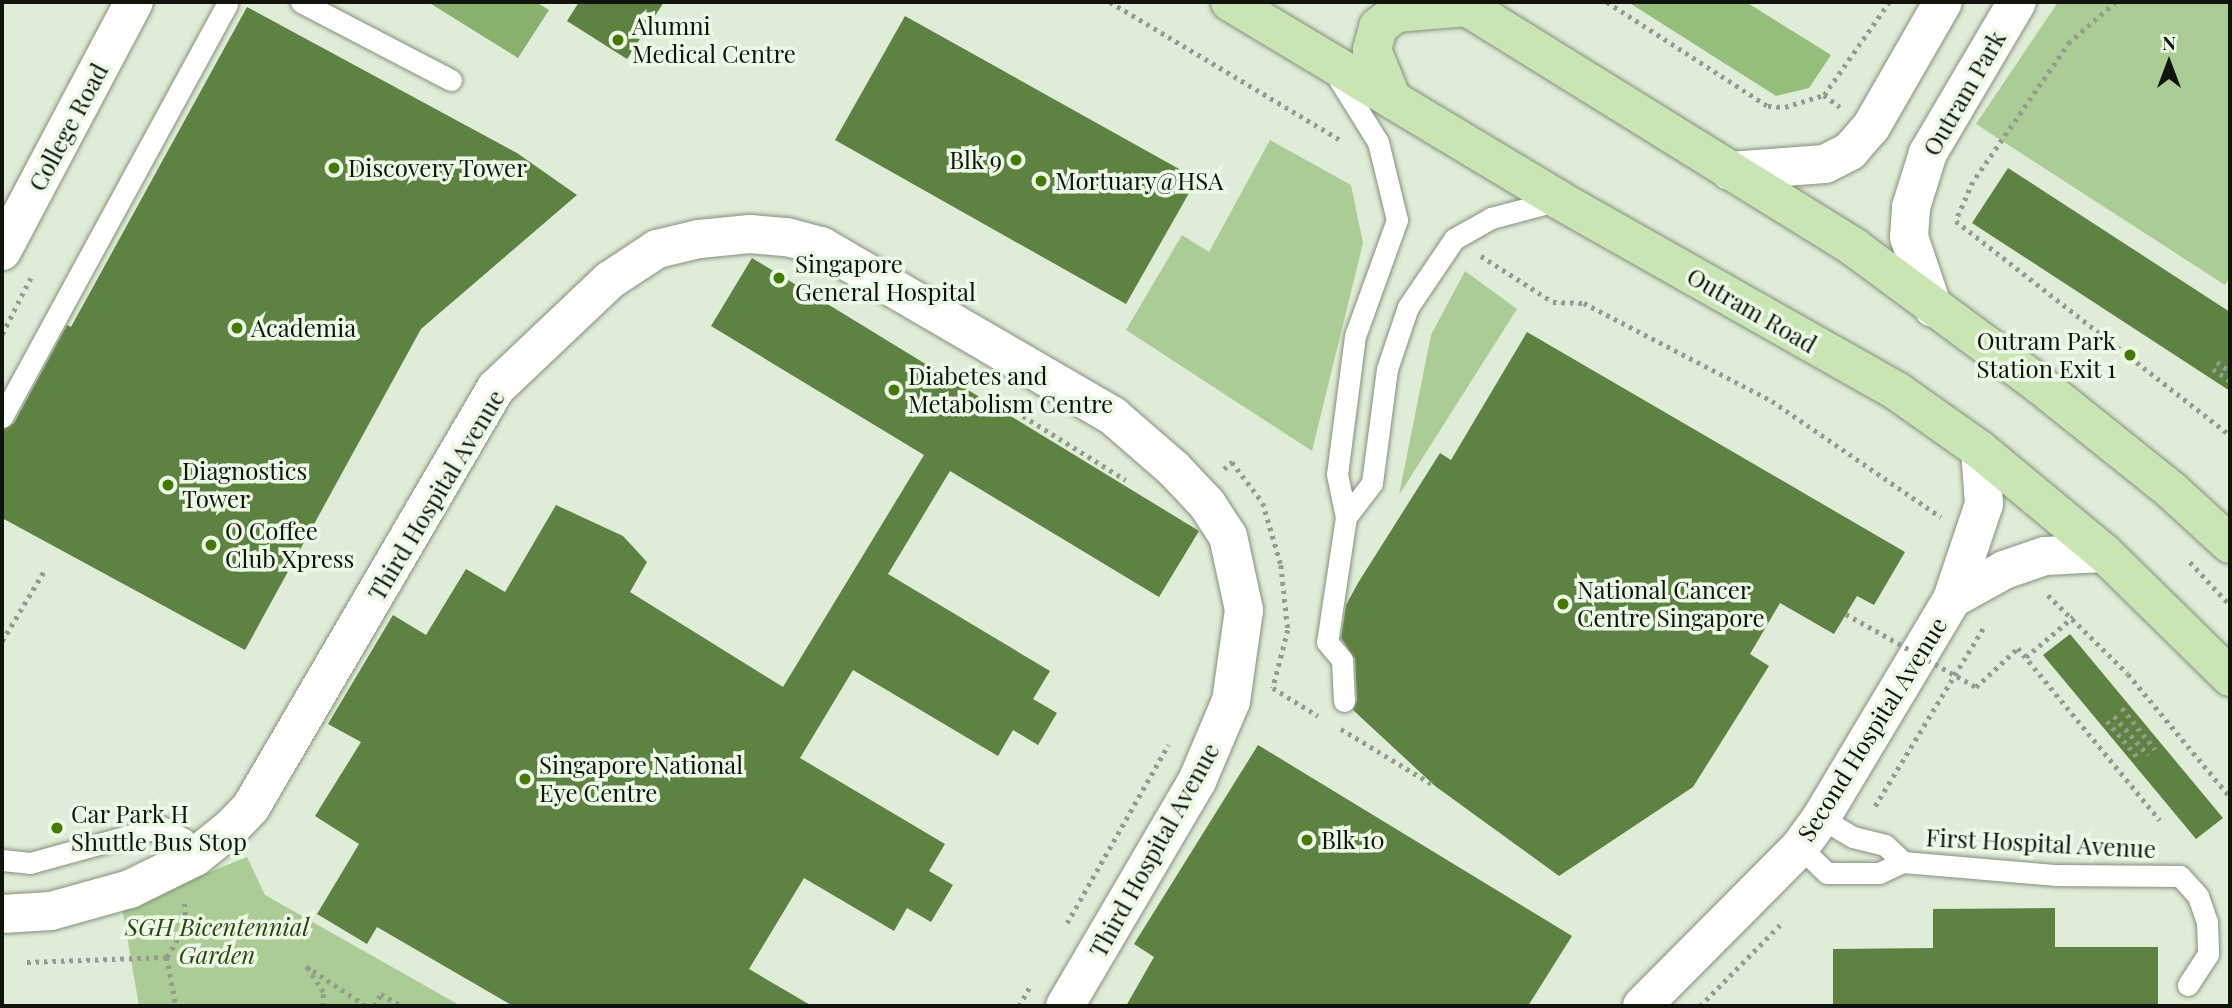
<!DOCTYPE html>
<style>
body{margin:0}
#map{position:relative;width:2232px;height:1008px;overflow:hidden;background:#dfecd7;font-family:"Playfair Display",serif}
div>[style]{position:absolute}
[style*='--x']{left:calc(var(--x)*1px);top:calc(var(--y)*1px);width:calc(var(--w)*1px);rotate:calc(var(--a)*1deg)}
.green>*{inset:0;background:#accc96}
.forest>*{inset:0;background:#96be7b}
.water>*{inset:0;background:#89b06d}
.building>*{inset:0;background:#5d8241}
.path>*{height:4.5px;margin-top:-2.25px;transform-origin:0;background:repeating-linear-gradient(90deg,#939d8d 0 3.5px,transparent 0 8.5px)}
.roads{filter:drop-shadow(0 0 2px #848f7c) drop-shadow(0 0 2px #848f7c)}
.lane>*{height:21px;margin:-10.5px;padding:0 10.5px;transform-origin:10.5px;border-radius:10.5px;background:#fff}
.street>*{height:38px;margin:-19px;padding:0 19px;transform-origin:19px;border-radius:19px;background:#fff}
.primary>*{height:38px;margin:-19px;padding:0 19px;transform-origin:19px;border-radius:19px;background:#c8e5b3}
.path-bridge>*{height:4.5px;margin-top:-2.25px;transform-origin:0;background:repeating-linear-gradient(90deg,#939d8d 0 3.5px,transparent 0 8.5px)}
.dots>*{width:19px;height:19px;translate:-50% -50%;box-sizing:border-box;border:4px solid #ecf9e4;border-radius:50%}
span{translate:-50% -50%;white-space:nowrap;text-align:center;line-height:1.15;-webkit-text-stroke:7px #ecf9e4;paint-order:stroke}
.poi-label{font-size:24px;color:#10140d}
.left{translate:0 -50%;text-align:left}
.right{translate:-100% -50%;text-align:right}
.street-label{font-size:24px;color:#10140d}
.park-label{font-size:24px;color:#2b4415;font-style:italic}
.frame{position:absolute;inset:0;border:4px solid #10140d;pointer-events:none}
.north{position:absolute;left:2134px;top:28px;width:70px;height:70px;-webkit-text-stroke:5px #ecf9e4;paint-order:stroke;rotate:0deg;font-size:19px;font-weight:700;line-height:28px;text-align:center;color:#10140d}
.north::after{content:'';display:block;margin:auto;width:24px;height:32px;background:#10140d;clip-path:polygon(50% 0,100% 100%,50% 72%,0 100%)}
</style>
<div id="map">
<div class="green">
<div style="clip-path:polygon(2058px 2px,2230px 2px,2230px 277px,2225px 285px,1976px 124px)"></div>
<div style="clip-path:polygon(1270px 140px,1351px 185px,1363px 243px,1312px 451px,1126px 330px,1182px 235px,1209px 252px)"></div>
<div style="clip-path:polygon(1465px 271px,1517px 309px,1399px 495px,1431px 335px)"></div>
<div style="clip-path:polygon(247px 857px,265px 895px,461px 1006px,139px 1006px,122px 907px)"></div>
</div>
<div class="forest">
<div style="clip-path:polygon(1628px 2px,1746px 2px,1831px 55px,1809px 88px,1776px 96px)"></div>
</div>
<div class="water">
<div style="clip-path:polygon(428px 2px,536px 2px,549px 10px,518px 58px)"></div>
</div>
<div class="building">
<div style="clip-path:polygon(579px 2px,664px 2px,627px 59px,567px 21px)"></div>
<div style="clip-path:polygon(247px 7px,517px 153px,577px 195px,421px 329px,245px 650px,2px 518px,2px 430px,14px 423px,67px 325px,71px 327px)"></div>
<div style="clip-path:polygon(905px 16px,1197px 179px,1126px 304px,835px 140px)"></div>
<div style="clip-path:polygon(2008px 168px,2230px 312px,2230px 391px,1972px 223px)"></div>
<div style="clip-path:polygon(752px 258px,1199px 531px,1159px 597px,950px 471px,888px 574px,1050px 671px,1033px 699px,1057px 713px,1038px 745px,1013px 730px,998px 756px,853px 670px,800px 758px,945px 844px,929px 871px,953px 885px,931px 922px,907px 908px,894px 931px,804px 878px,749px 969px,812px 1006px,513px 1006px,377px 927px,367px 944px,317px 914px,359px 844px,315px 816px,361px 742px,328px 724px,393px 615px,426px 635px,466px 569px,505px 592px,556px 505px,623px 536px,647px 562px,630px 592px,783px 687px,924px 455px,711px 326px)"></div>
<div style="clip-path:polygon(1527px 332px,1905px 552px,1874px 605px,1857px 596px,1834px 634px,1780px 603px,1750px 654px,1769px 666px,1693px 787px,1559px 876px,1435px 786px,1353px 710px,1357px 700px,1355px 659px,1341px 638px,1346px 605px,1358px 583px,1440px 453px,1451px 460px)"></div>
<div style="clip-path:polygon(2070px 634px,2223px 818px,2196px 839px,2043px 655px)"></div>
<div style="clip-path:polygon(1258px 745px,1572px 936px,1528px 1006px,1126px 1006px,1154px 957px,1134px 944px)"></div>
<div style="clip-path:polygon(2055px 908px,2055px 947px,2158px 947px,2158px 1006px,1833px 1006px,1833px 949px,1933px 948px,1933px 909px)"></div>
</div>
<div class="path">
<div style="--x:1110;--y:2;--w:269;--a:30.9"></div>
<div style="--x:1607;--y:2;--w:192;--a:32.9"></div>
<div style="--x:1768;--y:106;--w:17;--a:3"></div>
<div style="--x:1785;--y:107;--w:41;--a:-17.1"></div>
<div style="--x:1824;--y:95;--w:113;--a:-55"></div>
<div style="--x:2116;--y:2;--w:61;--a:139"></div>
<div style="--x:2070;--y:42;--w:170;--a:124.7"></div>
<div style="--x:1973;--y:182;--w:43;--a:113.6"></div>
<div style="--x:1956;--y:221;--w:348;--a:38"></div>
<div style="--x:1824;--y:95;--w:20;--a:37"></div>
<div style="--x:1481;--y:256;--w:85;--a:32.6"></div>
<div style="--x:1553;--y:302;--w:31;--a:2"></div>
<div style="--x:1584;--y:303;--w:212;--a:27.5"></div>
<div style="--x:1772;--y:401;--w:205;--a:34.5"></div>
<div style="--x:2;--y:334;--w:66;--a:-63"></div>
<div style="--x:2217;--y:362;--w:16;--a:35"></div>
<div style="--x:2213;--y:369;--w:21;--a:35"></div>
<div style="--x:1023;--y:416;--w:121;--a:31.9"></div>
<div style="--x:1224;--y:469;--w:11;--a:-41"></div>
<div style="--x:1232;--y:462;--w:51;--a:52.9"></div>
<div style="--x:1263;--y:503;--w:65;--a:73.8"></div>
<div style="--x:1281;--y:565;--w:65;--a:83.9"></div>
<div style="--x:1288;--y:630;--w:60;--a:104.5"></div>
<div style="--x:1273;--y:688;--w:53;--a:31.9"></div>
<div style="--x:2190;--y:562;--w:59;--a:47.1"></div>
<div style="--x:2048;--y:595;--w:112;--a:44.6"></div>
<div style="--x:2128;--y:674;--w:160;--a:50.3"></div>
<div style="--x:2;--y:641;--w:82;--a:-59"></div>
<div style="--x:2018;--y:648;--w:223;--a:50.5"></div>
<div style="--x:2026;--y:657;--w:62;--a:-40.4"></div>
<div style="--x:2122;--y:708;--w:53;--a:51.2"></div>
<div style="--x:2114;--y:716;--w:52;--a:48.9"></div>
<div style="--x:2107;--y:721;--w:51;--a:49.8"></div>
<div style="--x:1341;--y:729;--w:110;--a:31.2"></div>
<div style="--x:1875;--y:806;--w:212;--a:-58.7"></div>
<div style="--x:1067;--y:923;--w:205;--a:-60.4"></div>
<div style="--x:167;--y:957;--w:50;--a:79.6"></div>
<div style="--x:27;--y:962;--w:140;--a:-2"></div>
<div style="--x:167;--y:957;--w:38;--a:-60"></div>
<div style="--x:186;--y:924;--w:21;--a:-95"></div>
<div style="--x:323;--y:1006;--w:14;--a:-90"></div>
<div style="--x:323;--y:992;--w:31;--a:-123"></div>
<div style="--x:306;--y:966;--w:72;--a:33.7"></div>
<div style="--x:374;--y:1006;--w:14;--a:-60"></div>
<div style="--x:381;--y:994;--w:24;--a:30"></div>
<div style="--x:1019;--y:1006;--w:21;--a:-61"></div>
<div style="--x:1700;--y:1006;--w:114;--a:-45.4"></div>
</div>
<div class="roads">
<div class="lane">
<div style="--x:301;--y:2;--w:169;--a:27.5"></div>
<div style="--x:1335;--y:73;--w:81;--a:58.1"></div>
<div style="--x:1378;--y:142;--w:80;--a:76.3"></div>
<div style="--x:1397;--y:220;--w:123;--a:109.9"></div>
<div style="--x:1355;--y:336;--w:139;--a:97.4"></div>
<div style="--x:1337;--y:474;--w:44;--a:78.2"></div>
<div style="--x:1346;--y:517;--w:126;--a:98.6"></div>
<div style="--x:1327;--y:642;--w:23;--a:50"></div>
<div style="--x:1342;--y:660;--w:41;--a:87.2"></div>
<div style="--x:2;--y:417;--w:470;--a:-61.4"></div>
<div style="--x:1346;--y:517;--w:43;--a:-52.6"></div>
<div style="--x:1372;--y:483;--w:115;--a:-82.5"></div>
<div style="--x:1387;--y:369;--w:65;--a:-71.3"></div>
<div style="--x:1408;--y:307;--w:82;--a:-55.9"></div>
<div style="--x:1454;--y:239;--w:43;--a:-29.6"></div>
<div style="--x:1491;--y:218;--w:70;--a:-14.8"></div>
<div style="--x:1821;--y:818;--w:37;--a:31"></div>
<div style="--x:1853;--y:837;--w:33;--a:14"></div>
<div style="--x:1885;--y:845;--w:25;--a:43"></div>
<div style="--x:1800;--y:847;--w:37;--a:44"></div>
<div style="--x:1827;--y:873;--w:52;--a:0"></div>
<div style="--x:1879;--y:873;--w:26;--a:-25"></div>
<div style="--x:1903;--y:862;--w:154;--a:4.9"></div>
<div style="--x:2056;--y:875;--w:124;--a:0.5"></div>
<div style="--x:2180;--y:876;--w:27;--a:48"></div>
<div style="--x:2198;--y:896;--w:28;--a:71"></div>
<div style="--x:2207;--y:922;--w:32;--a:88"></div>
<div style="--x:2208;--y:954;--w:37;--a:123"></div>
<div style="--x:2;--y:860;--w:28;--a:6"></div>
<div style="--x:30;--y:863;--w:136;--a:-15.4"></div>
<div style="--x:161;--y:827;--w:26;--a:28"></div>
<div style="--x:184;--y:839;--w:21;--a:59"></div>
</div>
<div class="street">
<div style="--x:1730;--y:171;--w:95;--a:-4.2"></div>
<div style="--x:1825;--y:164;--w:28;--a:-27"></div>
<div style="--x:1850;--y:151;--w:32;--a:-49"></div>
<div style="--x:1871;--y:127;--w:144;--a:-60.1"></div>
<div style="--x:2;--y:251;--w:282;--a:-62.1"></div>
<div style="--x:1933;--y:308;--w:75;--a:-108.7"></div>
<div style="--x:1909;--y:237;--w:30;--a:-86"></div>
<div style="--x:1911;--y:207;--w:57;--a:-72.5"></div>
<div style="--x:1928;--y:153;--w:175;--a:-59.5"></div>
<div style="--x:1952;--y:599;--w:60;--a:-29.1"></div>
<div style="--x:2004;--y:570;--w:43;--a:-18.9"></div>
<div style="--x:2045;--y:556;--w:59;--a:-2.9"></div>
<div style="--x:2;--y:914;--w:49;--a:-3.5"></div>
<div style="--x:51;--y:911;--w:82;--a:-15.6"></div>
<div style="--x:130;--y:889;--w:72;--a:-26.2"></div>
<div style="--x:195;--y:857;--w:46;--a:-38.9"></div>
<div style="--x:231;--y:828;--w:29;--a:-46"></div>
<div style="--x:251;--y:807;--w:485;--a:-59.7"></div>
<div style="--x:496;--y:388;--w:157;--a:-43.5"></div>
<div style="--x:610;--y:280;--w:56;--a:-33.4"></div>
<div style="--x:657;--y:249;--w:43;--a:-13.4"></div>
<div style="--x:699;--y:239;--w:51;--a:-5.6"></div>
<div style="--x:750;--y:234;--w:37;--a:5"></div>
<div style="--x:787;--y:237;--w:35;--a:15"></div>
<div style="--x:821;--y:246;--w:338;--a:30.2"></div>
<div style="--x:1113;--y:416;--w:81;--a:41"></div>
<div style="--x:1174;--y:469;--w:48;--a:46.7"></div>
<div style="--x:1207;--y:504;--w:38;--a:57"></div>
<div style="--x:1228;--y:536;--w:76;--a:77.8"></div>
<div style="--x:1244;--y:610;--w:92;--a:98.1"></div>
<div style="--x:1231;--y:701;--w:87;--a:113"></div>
<div style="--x:1197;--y:781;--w:261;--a:120.4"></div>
<div style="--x:1642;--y:1006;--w:224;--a:-45.2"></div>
<div style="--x:1800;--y:847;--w:36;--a:-54"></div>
<div style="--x:1821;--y:818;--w:255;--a:-59.1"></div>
<div style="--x:1952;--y:599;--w:100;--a:-71.4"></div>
<div style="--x:1984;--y:504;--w:54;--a:-94.2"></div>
</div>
<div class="primary">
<div style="--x:1230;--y:2;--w:384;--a:31"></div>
<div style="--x:1559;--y:200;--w:390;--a:29.5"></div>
<div style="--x:1898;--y:392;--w:100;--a:35.3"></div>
<div style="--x:1980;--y:450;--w:161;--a:39.7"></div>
<div style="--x:2104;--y:553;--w:177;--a:44.5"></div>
<div style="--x:1459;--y:2;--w:466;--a:31.8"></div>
<div style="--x:1855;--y:248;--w:230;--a:36.5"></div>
<div style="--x:2040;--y:385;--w:168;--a:38.7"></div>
<div style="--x:2171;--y:490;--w:80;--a:42.5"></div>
<div style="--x:1390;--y:94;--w:48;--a:-112.2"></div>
<div style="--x:1372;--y:50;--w:24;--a:-75"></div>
<div style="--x:1378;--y:27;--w:23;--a:-38"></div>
<div style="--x:1396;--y:13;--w:71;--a:-4.8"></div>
</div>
</div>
<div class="path-bridge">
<div style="--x:1846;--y:614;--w:149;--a:29.3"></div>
<div style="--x:1976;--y:687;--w:57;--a:-42.9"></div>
</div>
<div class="dots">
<div style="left:618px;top:40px;background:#457905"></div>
<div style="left:1016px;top:160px;background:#457905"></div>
<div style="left:334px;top:168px;background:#457905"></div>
<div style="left:1041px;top:181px;background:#457905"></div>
<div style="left:779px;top:278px;background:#457905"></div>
<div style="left:237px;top:328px;background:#457905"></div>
<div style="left:2130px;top:355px;background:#457905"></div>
<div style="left:894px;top:390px;background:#457905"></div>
<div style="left:168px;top:485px;background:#457905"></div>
<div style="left:211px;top:545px;background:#457905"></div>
<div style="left:1563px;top:604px;background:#457905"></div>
<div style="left:525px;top:779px;background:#457905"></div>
<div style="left:57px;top:828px;background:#457905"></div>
<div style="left:1307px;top:840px;background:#457905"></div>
</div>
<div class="poi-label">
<span class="left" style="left:632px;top:40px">Alumni<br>Medical Centre</span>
<span class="right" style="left:1002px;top:160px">Blk 9</span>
<span class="left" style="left:348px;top:168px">Discovery Tower</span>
<span class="left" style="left:1055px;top:181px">Mortuary@HSA</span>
<span class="left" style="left:795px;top:278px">Singapore<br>General Hospital</span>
<span class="left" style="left:251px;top:328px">Academia</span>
<span class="right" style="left:2116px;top:355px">Outram Park<br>Station Exit 1</span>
<span class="left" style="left:908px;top:390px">Diabetes and<br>Metabolism Centre</span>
<span class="left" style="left:182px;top:485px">Diagnostics<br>Tower</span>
<span class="left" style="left:225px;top:545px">O Coffee<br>Club Xpress</span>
<span class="left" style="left:1577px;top:604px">National Cancer<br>Centre Singapore</span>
<span class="left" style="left:539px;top:779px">Singapore National<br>Eye Centre</span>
<span class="left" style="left:71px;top:828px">Car Park H<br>Shuttle Bus Stop</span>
<span class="left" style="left:1321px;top:840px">Blk 10</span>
</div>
<div class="street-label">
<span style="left:1964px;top:93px;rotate:-60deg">Outram Park</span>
<span style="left:68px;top:127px;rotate:-62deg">College Road</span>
<span style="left:1752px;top:310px;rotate:30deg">Outram Road</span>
<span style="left:436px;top:495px;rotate:-59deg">Third Hospital Avenue</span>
<span style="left:1872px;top:729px;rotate:-58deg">Second Hospital Avenue</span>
<span style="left:2041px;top:843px;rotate:3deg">First Hospital Avenue</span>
<span style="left:1154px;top:850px;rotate:-61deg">Third Hospital Avenue</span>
</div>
<div class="park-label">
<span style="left:217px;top:941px">SGH Bicentennial<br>Garden</span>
</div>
<div class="frame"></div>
<div class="north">N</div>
</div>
